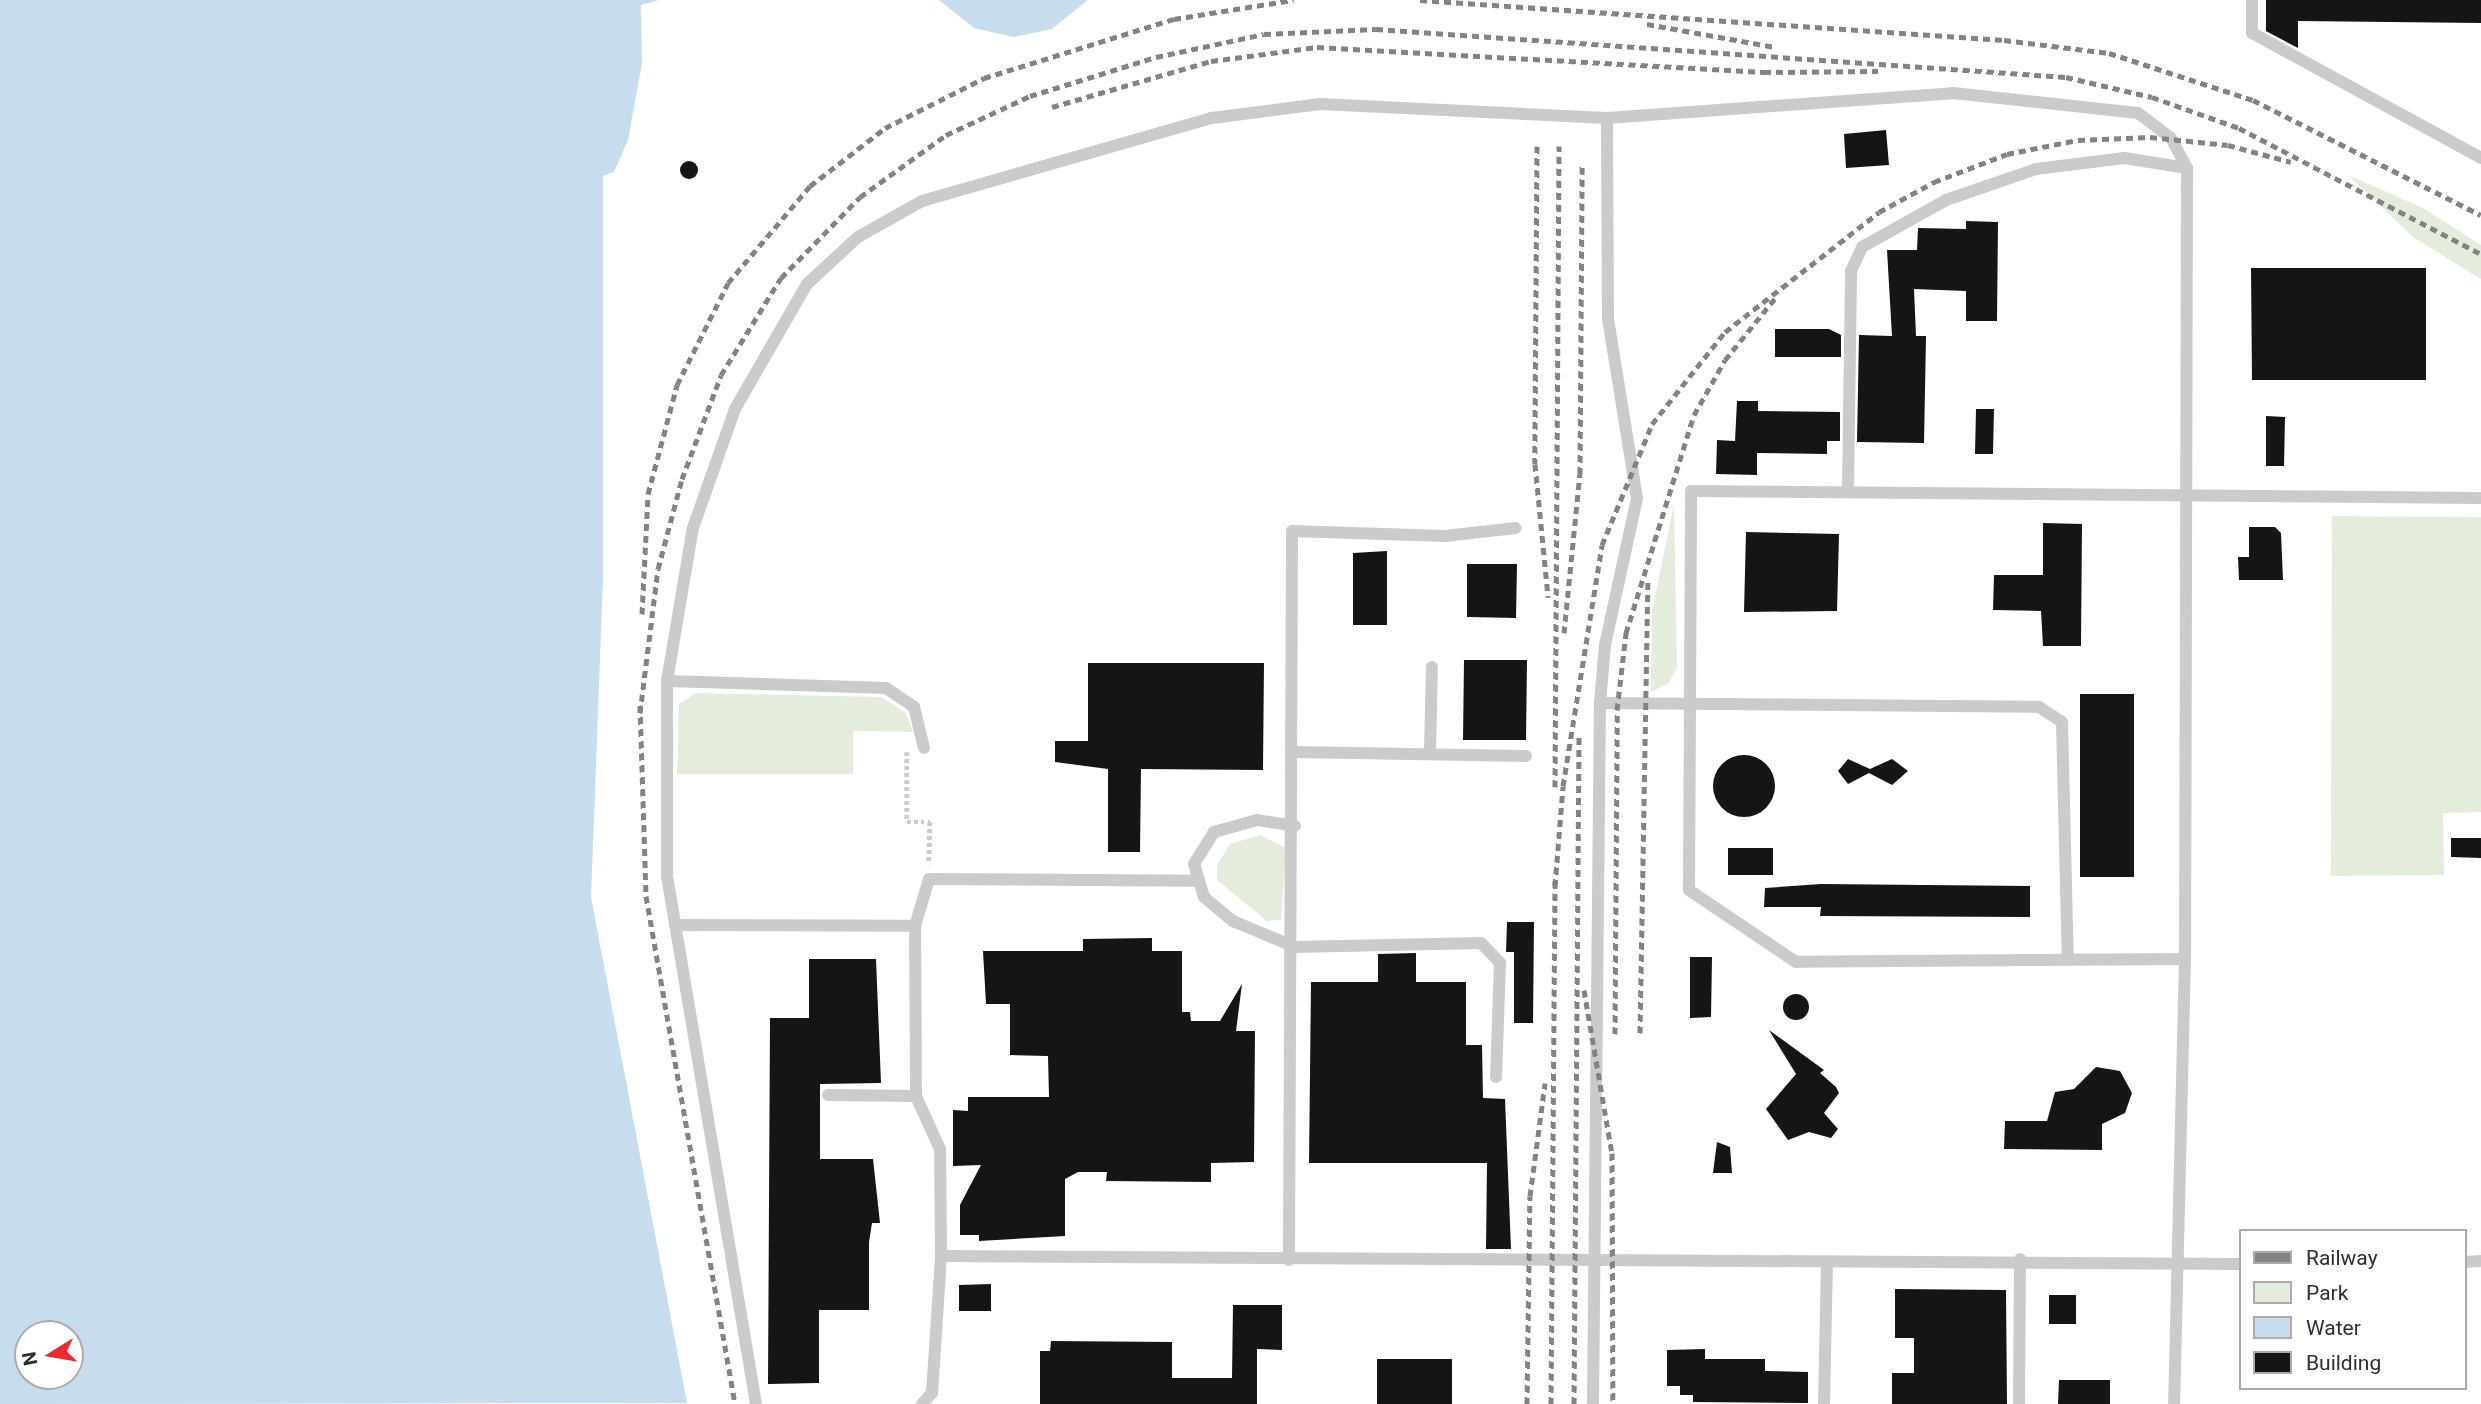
<!DOCTYPE html>
<style>
body{margin:0}
#map{position:relative;width:2481px;height:1404px;overflow:hidden;background:#fff;font-family:Roboto,sans-serif}
div>[style]{position:absolute}
[style*='--x']{left:calc(var(--x)*1px);top:calc(var(--y)*1px);width:calc(var(--w)*1px);rotate:calc(var(--a)*1deg)}
.green>*{inset:0;background:#e4ecdb}
.water>*{inset:0;background:#c7dded}
.building>*{inset:0;background:#151515}
.round{border-radius:50%}
.path>*{height:4.5px;margin-top:-2.25px;transform-origin:0;background:repeating-linear-gradient(90deg,#cbcbcb 0 3.5px,transparent 0 7px)}
.service>*{height:12px;margin:-6px;padding:0 6px;transform-origin:6px;border-radius:6px;background:#cbcbcb}
.rail>*{height:5px;margin-top:-2.5px;transform-origin:0;background:repeating-linear-gradient(90deg,#838383 0 7px,transparent 0 12px)}
span{translate:-50% -50%;white-space:nowrap;text-align:center;line-height:1.15;-webkit-text-stroke:7px #fff;paint-order:stroke}
.legend{position:absolute;left:2239px;top:1229px;width:228px;height:161px;box-sizing:border-box;background:#fff;border:2px solid #ababab;margin:0;padding:9px 12px;list-style:none;font-size:21px;color:#2e2e2e}
.legend li{display:flex;align-items:center;gap:14px;height:35px}
.legend b{width:35px;border:2px solid #ababab}
.north{position:absolute;left:14px;top:1320px;width:70px;height:70px;box-sizing:border-box;background:#fff;border:2px solid #ababab;border-radius:50%;rotate:259deg;font-size:19px;font-weight:700;line-height:28px;text-align:center;color:#2e2e2e}
.north::after{content:'';display:block;margin:auto;width:24px;height:32px;background:#eb2a32;clip-path:polygon(50% 0,100% 100%,50% 72%,0 100%)}
</style>
<div id="map">
<div class="green">
<div style="clip-path:polygon(2348px 175px,2423px 208px,2481px 245px,2481px 279px,2413px 237px)"></div>
<div style="clip-path:polygon(1674px 504px,1677px 667px,1669px 683px,1651px 692px,1652px 612px)"></div>
<div style="clip-path:polygon(2332px 516px,2481px 517px,2481px 812px,2443px 813px,2444px 875px,2331px 876px)"></div>
<div style="clip-path:polygon(696px 693px,881px 697px,906px 713px,913px 732px,853px 731px,853px 774px,677px 774px,679px 704px)"></div>
<div style="clip-path:polygon(1260px 835px,1286px 848px,1281px 920px,1267px 921px,1217px 880px,1217px 865px,1230px 844px)"></div>
</div>
<div class="water">
<div style="clip-path:polygon(evenodd,0 0,659px 0,641px 5px,642px 63px,628px 140px,614px 172px,603px 176px,603px 579px,591px 897px,687px 1403px,0 1404px,0 0,70px 1334px,70px 1376px,28px 1376px,28px 1334px,70px 1334px)"></div>
<div style="clip-path:polygon(939px 0,1088px 0,1052px 29px,1013px 37px,974px 28px)"></div>
</div>
<div class="building">
<div style="clip-path:polygon(2266px 0,2481px 0,2481px 23px,2298px 21px,2298px 48px,2266px 31px)"></div>
<div style="clip-path:polygon(1886px 130px,1889px 165px,1846px 168px,1844px 134px)"></div>
<div class="round" style="left:680px;top:161px;width:18px;height:18px"></div>
<div style="clip-path:polygon(1966px 221px,1998px 222px,1997px 321px,1966px 321px,1966px 291px,1914px 289px,1916px 336px,1926px 336px,1924px 443px,1857px 442px,1859px 335px,1892px 336px,1887px 250px,1917px 250px,1918px 228px,1966px 229px)"></div>
<div style="clip-path:polygon(2251px 268px,2426px 268px,2426px 380px,2252px 380px)"></div>
<div style="clip-path:polygon(1775px 329px,1829px 329px,1841px 335px,1841px 357px,1775px 357px)"></div>
<div style="clip-path:polygon(1737px 401px,1758px 401px,1758px 411px,1840px 412px,1840px 441px,1827px 441px,1827px 454px,1757px 453px,1757px 475px,1716px 474px,1717px 440px,1735px 441px)"></div>
<div style="clip-path:polygon(1976px 409px,1994px 409px,1993px 454px,1975px 454px)"></div>
<div style="clip-path:polygon(2266px 416px,2285px 417px,2284px 466px,2266px 466px)"></div>
<div style="clip-path:polygon(2043px 523px,2082px 524px,2081px 646px,2043px 646px,2041px 611px,1993px 610px,1994px 575px,2043px 575px)"></div>
<div style="clip-path:polygon(2249px 527px,2275px 527px,2281px 533px,2283px 580px,2239px 580px,2238px 557px,2249px 557px)"></div>
<div style="clip-path:polygon(1746px 532px,1839px 534px,1837px 611px,1744px 612px)"></div>
<div style="clip-path:polygon(1387px 551px,1387px 625px,1353px 625px,1353px 553px)"></div>
<div style="clip-path:polygon(1467px 564px,1517px 564px,1516px 618px,1467px 617px)"></div>
<div style="clip-path:polygon(1464px 660px,1527px 660px,1526px 740px,1463px 740px)"></div>
<div style="clip-path:polygon(1088px 663px,1264px 663px,1263px 770px,1141px 769px,1140px 852px,1108px 852px,1108px 769px,1055px 762px,1055px 741px,1088px 741px)"></div>
<div style="clip-path:polygon(2080px 694px,2134px 694px,2134px 877px,2080px 877px)"></div>
<div class="round" style="left:1713px;top:755px;width:62px;height:62px"></div>
<div style="clip-path:polygon(1848px 759px,1870px 769px,1892px 759px,1908px 771px,1892px 785px,1869px 773px,1848px 784px,1838px 771px)"></div>
<div style="clip-path:polygon(2451px 838px,2481px 838px,2481px 858px,2451px 857px)"></div>
<div style="clip-path:polygon(1728px 848px,1773px 848px,1773px 875px,1728px 875px)"></div>
<div style="clip-path:polygon(1821px 884px,2030px 886px,2030px 917px,1820px 916px,1821px 907px,1764px 907px,1765px 888px)"></div>
<div style="clip-path:polygon(1507px 922px,1534px 922px,1533px 1023px,1514px 1023px,1514px 952px,1506px 952px)"></div>
<div style="clip-path:polygon(1152px 938px,1152px 951px,1182px 951px,1182px 1012px,1190px 1012px,1191px 1021px,1220px 1021px,1242px 984px,1236px 1031px,1255px 1031px,1254px 1162px,1211px 1163px,1211px 1182px,1106px 1181px,1107px 1172px,1078px 1172px,1065px 1179px,1065px 1236px,979px 1241px,979px 1235px,960px 1235px,960px 1205px,981px 1165px,953px 1166px,953px 1110px,968px 1111px,968px 1097px,1049px 1097px,1048px 1056px,1010px 1055px,1010px 1004px,986px 1004px,983px 951px,1083px 951px,1083px 939px)"></div>
<div style="clip-path:polygon(1416px 953px,1416px 982px,1466px 982px,1466px 1045px,1482px 1045px,1483px 1098px,1505px 1099px,1511px 1249px,1486px 1249px,1487px 1163px,1309px 1163px,1311px 982px,1378px 982px,1378px 954px)"></div>
<div style="clip-path:polygon(1690px 957px,1712px 957px,1711px 1017px,1690px 1018px)"></div>
<div style="clip-path:polygon(809px 959px,876px 959px,881px 1083px,820px 1084px,820px 1159px,873px 1159px,880px 1223px,872px 1223px,869px 1242px,869px 1310px,819px 1310px,819px 1383px,768px 1384px,770px 1018px,809px 1018px)"></div>
<div class="round" style="left:1783px;top:994px;width:26px;height:26px"></div>
<div style="clip-path:polygon(1769px 1030px,1824px 1070px,1820px 1073px,1836px 1087px,1839px 1093px,1824px 1113px,1838px 1129px,1831px 1138px,1809px 1132px,1788px 1140px,1766px 1109px,1796px 1074px)"></div>
<div style="clip-path:polygon(2096px 1067px,2120px 1071px,2132px 1093px,2125px 1113px,2102px 1124px,2102px 1150px,2004px 1149px,2005px 1121px,2047px 1121px,2055px 1092px,2074px 1089px)"></div>
<div style="clip-path:polygon(1717px 1142px,1730px 1147px,1732px 1173px,1713px 1173px)"></div>
<div style="clip-path:polygon(991px 1284px,991px 1311px,959px 1311px,959px 1285px)"></div>
<div style="clip-path:polygon(1895px 1289px,2006px 1290px,2007px 1404px,1892px 1404px,1892px 1373px,1914px 1373px,1914px 1338px,1895px 1338px)"></div>
<div style="clip-path:polygon(2049px 1295px,2076px 1295px,2076px 1324px,2049px 1324px)"></div>
<div style="clip-path:polygon(1233px 1305px,1282px 1305px,1282px 1350px,1257px 1349px,1257px 1404px,1040px 1404px,1040px 1351px,1050px 1351px,1051px 1341px,1172px 1342px,1172px 1378px,1232px 1378px)"></div>
<div style="clip-path:polygon(1705px 1349px,1705px 1359px,1765px 1359px,1765px 1371px,1808px 1372px,1808px 1403px,1693px 1402px,1693px 1395px,1680px 1395px,1680px 1386px,1667px 1386px,1667px 1350px)"></div>
<div style="clip-path:polygon(1377px 1359px,1452px 1359px,1452px 1404px,1377px 1404px)"></div>
<div style="clip-path:polygon(2059px 1380px,2110px 1380px,2110px 1404px,2058px 1404px)"></div>
</div>
<div class="path">
<div style="--x:907;--y:752;--w:70;--a:90"></div>
<div style="--x:907;--y:822;--w:23;--a:0"></div>
<div style="--x:930;--y:822;--w:42;--a:91.4"></div>
</div>
<div class="service">
<div style="--x:2252;--y:0;--w:33;--a:90"></div>
<div style="--x:2252;--y:33;--w:261;--a:28.6"></div>
<div style="--x:1848;--y:490;--w:219;--a:-89.2"></div>
<div style="--x:1851;--y:271;--w:26;--a:-65"></div>
<div style="--x:1862;--y:247;--w:96;--a:-29.2"></div>
<div style="--x:1946;--y:200;--w:95;--a:-19"></div>
<div style="--x:2036;--y:169;--w:89;--a:-7.1"></div>
<div style="--x:2124;--y:158;--w:64;--a:9"></div>
<div style="--x:667;--y:681;--w:219;--a:1.8"></div>
<div style="--x:886;--y:688;--w:34;--a:34"></div>
<div style="--x:914;--y:707;--w:42;--a:76.3"></div>
<div style="--x:1600;--y:703;--w:439;--a:0.5"></div>
<div style="--x:2039;--y:707;--w:27;--a:33"></div>
<div style="--x:2062;--y:722;--w:238;--a:88.6"></div>
<div style="--x:1295;--y:752;--w:231;--a:1"></div>
<div style="--x:1430;--y:752;--w:85;--a:-88.7"></div>
<div style="--x:1295;--y:826;--w:38;--a:-171"></div>
<div style="--x:1257;--y:820;--w:45;--a:164.4"></div>
<div style="--x:1214;--y:832;--w:38;--a:122"></div>
<div style="--x:1194;--y:864;--w:34;--a:73"></div>
<div style="--x:1204;--y:897;--w:38;--a:40"></div>
<div style="--x:1233;--y:921;--w:67;--a:22.8"></div>
<div style="--x:1295;--y:947;--w:186;--a:-1.2"></div>
<div style="--x:1481;--y:943;--w:28;--a:46"></div>
<div style="--x:1500;--y:963;--w:114;--a:92"></div>
<div style="--x:675;--y:925;--w:240;--a:0.2"></div>
<div style="--x:2185;--y:959;--w:389;--a:179.6"></div>
<div style="--x:1796;--y:962;--w:129;--a:-146.1"></div>
<div style="--x:1689;--y:890;--w:399;--a:-89.7"></div>
<div style="--x:1691;--y:491;--w:790;--a:0.51"></div>
<div style="--x:828;--y:1095;--w:88;--a:0.7"></div>
<div style="--x:941;--y:1256;--w:1300;--a:0.35"></div>
<div style="--x:1289;--y:1260;--w:729;--a:-89.76"></div>
<div style="--x:1292;--y:531;--w:153;--a:1.9"></div>
<div style="--x:1445;--y:536;--w:71;--a:-6.4"></div>
<div style="--x:2465;--y:1262;--w:16;--a:-4"></div>
<div style="--x:756;--y:1404;--w:535;--a:-99.57"></div>
<div style="--x:667;--y:876;--w:195;--a:-90"></div>
<div style="--x:667;--y:681;--w:155;--a:-80.4"></div>
<div style="--x:693;--y:528;--w:126;--a:-70.6"></div>
<div style="--x:735;--y:409;--w:144;--a:-60.1"></div>
<div style="--x:807;--y:284;--w:69;--a:-42.7"></div>
<div style="--x:858;--y:237;--w:73;--a:-29.4"></div>
<div style="--x:922;--y:201;--w:302;--a:-16"></div>
<div style="--x:1212;--y:118;--w:109;--a:-7.4"></div>
<div style="--x:1320;--y:104;--w:287;--a:2.8"></div>
<div style="--x:1607;--y:118;--w:347;--a:-4.1"></div>
<div style="--x:1953;--y:93;--w:186;--a:6.2"></div>
<div style="--x:2138;--y:113;--w:41;--a:37.1"></div>
<div style="--x:2171;--y:138;--w:34;--a:62"></div>
<div style="--x:2187;--y:168;--w:791;--a:90.14"></div>
<div style="--x:2185;--y:959;--w:445;--a:91.4"></div>
<div style="--x:922;--y:1404;--w:15;--a:-48"></div>
<div style="--x:932;--y:1393;--w:137;--a:-86.2"></div>
<div style="--x:941;--y:1256;--w:107;--a:-90.5"></div>
<div style="--x:940;--y:1149;--w:58;--a:-114.4"></div>
<div style="--x:916;--y:1096;--w:170;--a:-90.3"></div>
<div style="--x:915;--y:926;--w:49;--a:-73.4"></div>
<div style="--x:929;--y:879;--w:267;--a:0.4"></div>
<div style="--x:1593;--y:1404;--w:701;--a:-89.43"></div>
<div style="--x:1600;--y:703;--w:58;--a:-85.1"></div>
<div style="--x:1605;--y:645;--w:150;--a:-77.7"></div>
<div style="--x:1637;--y:498;--w:181;--a:-99.2"></div>
<div style="--x:1608;--y:319;--w:201;--a:-90.3"></div>
<div style="--x:1824;--y:1404;--w:142;--a:-88.8"></div>
<div style="--x:2019;--y:1404;--w:145;--a:-89.6"></div>
</div>
<div class="rail">
<div style="--x:1420;--y:0;--w:585;--a:3.92"></div>
<div style="--x:2004;--y:40;--w:106;--a:7.1"></div>
<div style="--x:2109;--y:53;--w:151;--a:18.1"></div>
<div style="--x:2253;--y:100;--w:255;--a:26.8"></div>
<div style="--x:1647;--y:24;--w:130;--a:10.2"></div>
<div style="--x:1052;--y:107;--w:166;--a:-16.1"></div>
<div style="--x:1211;--y:61;--w:107;--a:-7.5"></div>
<div style="--x:1317;--y:47;--w:448;--a:3.2"></div>
<div style="--x:1764;--y:72;--w:114;--a:-0.5"></div>
<div style="--x:1537;--y:146;--w:318;--a:90.4"></div>
<div style="--x:1535;--y:464;--w:134;--a:84.4"></div>
<div style="--x:642;--y:614;--w:120;--a:-87.1"></div>
<div style="--x:648;--y:494;--w:113;--a:-75.1"></div>
<div style="--x:677;--y:385;--w:114;--a:-63.4"></div>
<div style="--x:728;--y:283;--w:127;--a:-49.8"></div>
<div style="--x:810;--y:186;--w:95;--a:-37.7"></div>
<div style="--x:885;--y:128;--w:111;--a:-26.8"></div>
<div style="--x:984;--y:78;--w:199;--a:-17.3"></div>
<div style="--x:1174;--y:19;--w:121;--a:-9.1"></div>
<div style="--x:1564;--y:633;--w:160;--a:-84.3"></div>
<div style="--x:1580;--y:474;--w:309;--a:-89.6"></div>
<div style="--x:640;--y:705;--w:191;--a:88.2"></div>
<div style="--x:646;--y:896;--w:516;--a:80.06"></div>
<div style="--x:640;--y:713;--w:145;--a:-82.9"></div>
<div style="--x:658;--y:569;--w:93;--a:-75.1"></div>
<div style="--x:682;--y:479;--w:111;--a:-69.4"></div>
<div style="--x:721;--y:375;--w:114;--a:-58.3"></div>
<div style="--x:781;--y:278;--w:113;--a:-45.7"></div>
<div style="--x:860;--y:197;--w:106;--a:-35.8"></div>
<div style="--x:946;--y:135;--w:93;--a:-24.9"></div>
<div style="--x:1030;--y:96;--w:132;--a:-17.2"></div>
<div style="--x:1156;--y:57;--w:110;--a:-12"></div>
<div style="--x:1264;--y:34;--w:112;--a:-2.6"></div>
<div style="--x:1376;--y:29;--w:692;--a:3.98"></div>
<div style="--x:2066;--y:77;--w:88;--a:13.1"></div>
<div style="--x:2152;--y:97;--w:92;--a:19.6"></div>
<div style="--x:2239;--y:128;--w:273;--a:27.5"></div>
<div style="--x:1555;--y:787;--w:641;--a:-89.64"></div>
<div style="--x:1555;--y:886;--w:100;--a:-85.4"></div>
<div style="--x:1563;--y:786;--w:244;--a:-80.8"></div>
<div style="--x:1602;--y:545;--w:131;--a:-67.5"></div>
<div style="--x:1652;--y:424;--w:117;--a:-51.6"></div>
<div style="--x:1725;--y:332;--w:195;--a:-37.9"></div>
<div style="--x:1879;--y:212;--w:63;--a:-28.6"></div>
<div style="--x:1934;--y:182;--w:78;--a:-21"></div>
<div style="--x:2007;--y:154;--w:72;--a:-11.2"></div>
<div style="--x:2078;--y:140;--w:72;--a:-2.4"></div>
<div style="--x:2150;--y:137;--w:78;--a:5.9"></div>
<div style="--x:2228;--y:145;--w:65;--a:15.1"></div>
<div style="--x:1584;--y:990;--w:165;--a:80.3"></div>
<div style="--x:1612;--y:1153;--w:251;--a:89.8"></div>
<div style="--x:1640;--y:1033;--w:451;--a:-89"></div>
<div style="--x:1615;--y:1034;--w:324;--a:-89.6"></div>
<div style="--x:1617;--y:710;--w:78;--a:-83.3"></div>
<div style="--x:1626;--y:633;--w:228;--a:-72.7"></div>
<div style="--x:1694;--y:415;--w:63;--a:-60.6"></div>
<div style="--x:1725;--y:360;--w:81;--a:-51"></div>
<div style="--x:1527;--y:1404;--w:208;--a:-89.2"></div>
<div style="--x:1530;--y:1196;--w:114;--a:-82.4"></div>
<div style="--x:1551;--y:1404;--w:526;--a:-89.56"></div>
<div style="--x:1574;--y:1404;--w:667;--a:-89.57"></div>
</div>
<ul class="legend">
<li><b style="height:9px;background:#838383"></b>Railway</li>
<li><b style="height:19px;background:#e4ecdb"></b>Park</li>
<li><b style="height:19px;background:#c7dded"></b>Water</li>
<li><b style="height:19px;background:#151515"></b>Building</li>
</ul>
<div class="north">N</div>
</div>
